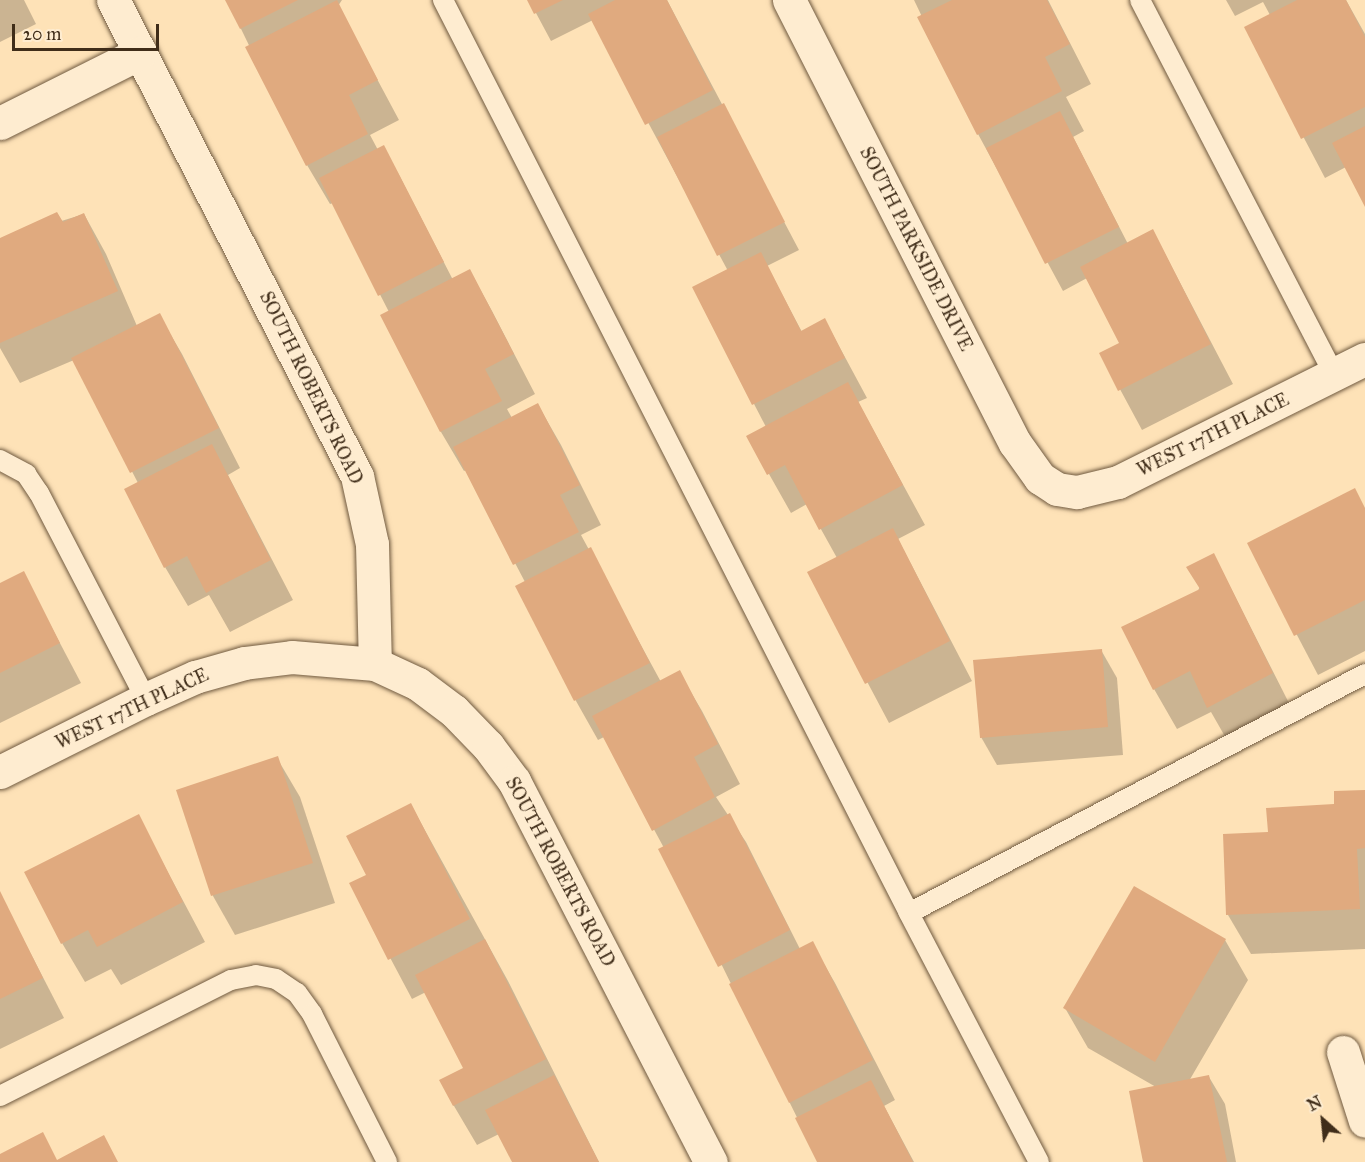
<!DOCTYPE html>
<style>
body{margin:0}
#map{position:relative;width:1365px;height:1162px;overflow:hidden;background:#fee2b7;font-family:"IM FELL Great Primer",serif}
div>[style]{position:absolute}
[style*='--x']{left:calc(var(--x)*1px);top:calc(var(--y)*1px);width:calc(var(--w)*1px);rotate:calc(var(--a)*1deg)}
.shadow>*{inset:0;background:#0003}
.building>*{inset:0;background:#e0aa7f}
.roads{filter:drop-shadow(0 0 2px #705a40) drop-shadow(0 0 2px #705a40)}
.lane>*{height:20px;margin:-10px;padding:0 10px;transform-origin:10px;border-radius:10px;background:#feecd0}
.street>*{height:33px;margin:-16.5px;padding:0 16.5px;transform-origin:16.5px;border-radius:16.5px;background:#feecd0}
span{translate:-50% -50%;white-space:nowrap;text-align:center;line-height:1.15;-webkit-text-stroke:4.5px #feecd0;paint-order:stroke}
.street-label{font-size:18px;color:#402d19}
.north{position:absolute;left:1293px;top:1090px;width:60px;height:60px;-webkit-text-stroke:4px #feecd0;paint-order:stroke;rotate:333deg;font-size:16px;font-weight:700;line-height:24px;text-align:center;color:#402d19}
.north::after{content:'';display:block;margin:auto;width:21px;height:27px;background:#402d19;clip-path:polygon(50% 0,100% 100%,50% 72%,0 100%)}
.scale{position:absolute;left:12px;top:24px;width:147px;height:27px;box-sizing:border-box;border:3px solid #402d19;border-top:0;padding-left:8px;font-size:18px;line-height:21px;white-space:nowrap;color:#402d19;-webkit-text-stroke:4px #feecd0;paint-order:stroke}
</style>
<div id="map">
<div class="shadow">
<div style="clip-path:polygon(0 0,24px 0,36px 24px,0 42px)"></div>
<div style="clip-path:polygon(227px 0,342px 0,338px 6px,399px 120px,370px 135px,378px 150px,383px 147px,399px 175px,453px 280px,470px 271px,492px 311px,535px 394px,507px 409px,512px 418px,538px 405px,561px 445px,601px 525px,581px 535px,661px 682px,679px 672px,702px 711px,740px 784px,716px 797px,746px 842px,800px 949px,812px 943px,835px 983px,895px 1100px,884px 1106px,914px 1162px,819px 1162px,664px 848px,604px 737px,598px 740px,576px 701px,517px 586px,525px 582px,466px 470px,464px 471px,441px 432px,382px 316px,389px 312px,333px 203px,330px 204px,307px 165px)"></div>
<div style="clip-path:polygon(529px 0,667px 0,799px 250px,767px 266px,802px 332px,825px 320px,867px 398px,858px 402px,925px 525px,898px 539px,972px 681px,889px 723px,809px 572px,837px 558px,807px 504px,791px 513px,769px 474px,766px 427px,694px 288px,728px 271px,593px 20px,551px 41px)"></div>
<div style="clip-path:polygon(914px 0,1048px 0,1091px 84px,1066px 97px,1084px 131px,1073px 137px,1128px 244px,1153px 231px,1233px 384px,1142px 430px,1101px 354px,1121px 344px,1087px 278px,1063px 291px,978px 134px)"></div>
<div style="clip-path:polygon(1226px 0,1346px 0,1365px 34px,1365px 204px,1346px 167px,1325px 178px,1246px 28px,1270px 15px,1263px 2px,1235px 16px)"></div>
<div style="clip-path:polygon(84px 214px,106px 254px,137px 326px,159px 315px,182px 354px,240px 468px,228px 475px,293px 600px,230px 632px,209px 595px,188px 606px,165px 567px,138px 483px,74px 360px,20px 383px,0 348px,0 240px)"></div>
<div style="clip-path:polygon(1365px 508px,1365px 651px,1318px 675px,1249px 544px)"></div>
<div style="clip-path:polygon(1214px 555px,1294px 713px,1231px 747px,1211px 712px,1177px 729px,1154px 689px)"></div>
<div style="clip-path:polygon(23px 573px,81px 683px,0 723px,0 585px)"></div>
<div style="clip-path:polygon(1101px 650px,1117px 678px,1123px 755px,997px 765px,981px 737px)"></div>
<div style="clip-path:polygon(277px 758px,300px 797px,335px 903px,235px 935px,213px 896px,178px 791px)"></div>
<div style="clip-path:polygon(1365px 792px,1365px 949px,1251px 954px,1228px 915px,1270px 834px)"></div>
<div style="clip-path:polygon(411px 805px,508px 981px,599px 1162px,514px 1162px,499px 1134px,477px 1145px,454px 1106px,441px 1081px,465px 1069px,426px 992px,412px 999px,351px 884px,368px 875px)"></div>
<div style="clip-path:polygon(138px 816px,205px 942px,121px 985px,111px 969px,85px 982px,62px 943px)"></div>
<div style="clip-path:polygon(0 894px,64px 1018px,0 1049px)"></div>
<div style="clip-path:polygon(1225px 940px,1248px 980px,1189px 1081px,1209px 1077px,1225px 1104px,1236px 1162px,1145px 1162px,1156px 1087px,1088px 1048px,1065px 1008px)"></div>
</div>
<div class="building">
<div style="clip-path:polygon(225px 0,298px 0,240px 29px)"></div>
<div style="clip-path:polygon(337px 0,378px 80px,349px 95px,368px 134px,306px 166px,245px 47px)"></div>
<div style="clip-path:polygon(527px 0,563px 0,534px 14px)"></div>
<div style="clip-path:polygon(615px 0,667px 0,713px 90px,645px 125px,588px 14px)"></div>
<div style="clip-path:polygon(952px 0,1047px 0,1070px 44px,1045px 57px,1062px 91px,977px 135px,917px 17px)"></div>
<div style="clip-path:polygon(1297px 0,1346px 0,1365px 37px,1365px 107px,1301px 139px,1244px 27px)"></div>
<div style="clip-path:polygon(724px 103px,785px 222px,717px 256px,657px 137px)"></div>
<div style="clip-path:polygon(1060px 111px,1119px 227px,1045px 264px,986px 148px)"></div>
<div style="clip-path:polygon(1365px 126px,1365px 207px,1332px 143px)"></div>
<div style="clip-path:polygon(384px 145px,444px 262px,378px 296px,319px 178px)"></div>
<div style="clip-path:polygon(57px 212px,63px 222px,84px 213px,118px 291px,0 343px,0 238px)"></div>
<div style="clip-path:polygon(1153px 229px,1211px 344px,1118px 391px,1099px 353px,1119px 343px,1080px 267px)"></div>
<div style="clip-path:polygon(761px 252px,801px 331px,825px 318px,845px 358px,752px 405px,692px 287px)"></div>
<div style="clip-path:polygon(470px 269px,514px 354px,485px 369px,502px 401px,440px 432px,380px 315px)"></div>
<div style="clip-path:polygon(160px 313px,219px 428px,130px 473px,71px 358px)"></div>
<div style="clip-path:polygon(848px 382px,903px 485px,819px 530px,785px 465px,767px 475px,746px 436px)"></div>
<div style="clip-path:polygon(538px 403px,580px 485px,560px 495px,579px 532px,513px 565px,453px 447px)"></div>
<div style="clip-path:polygon(212px 444px,271px 560px,206px 593px,187px 556px,164px 568px,124px 489px)"></div>
<div style="clip-path:polygon(1355px 488px,1365px 508px,1365px 600px,1294px 636px,1247px 543px)"></div>
<div style="clip-path:polygon(893px 528px,950px 641px,865px 684px,807px 572px)"></div>
<div style="clip-path:polygon(591px 547px,650px 663px,574px 701px,515px 586px)"></div>
<div style="clip-path:polygon(1214px 553px,1273px 673px,1207px 708px,1190px 671px,1153px 690px,1121px 627px,1200px 589px,1186px 567px)"></div>
<div style="clip-path:polygon(24px 571px,60px 643px,0 673px,0 583px)"></div>
<div style="clip-path:polygon(1102px 649px,1108px 727px,980px 738px,973px 660px)"></div>
<div style="clip-path:polygon(680px 670px,718px 744px,694px 757px,715px 797px,652px 831px,592px 716px)"></div>
<div style="clip-path:polygon(278px 756px,313px 863px,211px 896px,176px 790px)"></div>
<div style="clip-path:polygon(1365px 790px,1365px 848px,1357px 849px,1360px 909px,1226px 915px,1223px 834px,1268px 832px,1266px 808px,1334px 804px,1334px 791px)"></div>
<div style="clip-path:polygon(411px 803px,470px 919px,388px 960px,349px 883px,366px 875px,346px 836px)"></div>
<div style="clip-path:polygon(730px 813px,790px 930px,718px 967px,658px 849px)"></div>
<div style="clip-path:polygon(139px 814px,183px 902px,97px 947px,88px 930px,61px 944px,24px 872px)"></div>
<div style="clip-path:polygon(1134px 886px,1226px 939px,1155px 1062px,1063px 1008px)"></div>
<div style="clip-path:polygon(0 891px,43px 978px,0 999px)"></div>
<div style="clip-path:polygon(485px 939px,546px 1059px,453px 1106px,439px 1080px,463px 1068px,415px 975px)"></div>
<div style="clip-path:polygon(813px 941px,873px 1060px,789px 1103px,729px 984px)"></div>
<div style="clip-path:polygon(554px 1075px,599px 1162px,512px 1162px,485px 1110px)"></div>
<div style="clip-path:polygon(1209px 1075px,1227px 1162px,1143px 1162px,1129px 1091px)"></div>
<div style="clip-path:polygon(871px 1080px,913px 1162px,817px 1162px,795px 1118px)"></div>
<div style="clip-path:polygon(43px 1132px,57px 1160px,104px 1135px,118px 1162px,0 1162px,0 1154px)"></div>
</div>
<div class="roads">
<div class="lane">
<div style="--x:443;--y:0;--w:1025;--a:62.96"></div>
<div style="--x:1140;--y:0;--w:422;--a:62.6"></div>
<div style="--x:0;--y:460;--w:30;--a:28"></div>
<div style="--x:26;--y:474;--w:23;--a:56"></div>
<div style="--x:39;--y:493;--w:232;--a:62.6"></div>
<div style="--x:0;--y:1096;--w:258;--a:-26.7"></div>
<div style="--x:231;--y:980;--w:25;--a:-11"></div>
<div style="--x:256;--y:975;--w:20;--a:11"></div>
<div style="--x:276;--y:979;--w:25;--a:34"></div>
<div style="--x:297;--y:993;--w:26;--a:54"></div>
<div style="--x:312;--y:1014;--w:166;--a:63.1"></div>
<div style="--x:1039;--y:1162;--w:281;--a:-117.6"></div>
<div style="--x:909;--y:913;--w:515;--a:-27.66"></div>
</div>
<div class="street">
<div style="--x:113;--y:0;--w:535;--a:62.86"></div>
<div style="--x:357;--y:476;--w:70;--a:77.6"></div>
<div style="--x:372;--y:544;--w:120;--a:88.6"></div>
<div style="--x:375;--y:664;--w:47;--a:24.9"></div>
<div style="--x:418;--y:684;--w:45;--a:36.9"></div>
<div style="--x:454;--y:711;--w:49;--a:45.8"></div>
<div style="--x:488;--y:746;--w:44;--a:53.4"></div>
<div style="--x:514;--y:781;--w:429;--a:62.7"></div>
<div style="--x:789;--y:0;--w:497;--a:63"></div>
<div style="--x:1015;--y:443;--w:43;--a:54.5"></div>
<div style="--x:1040;--y:478;--w:20;--a:33"></div>
<div style="--x:1057;--y:489;--w:20;--a:9"></div>
<div style="--x:1077;--y:492;--w:42;--a:-13.7"></div>
<div style="--x:1118;--y:482;--w:276;--a:-26.5"></div>
<div style="--x:0;--y:123;--w:157;--a:-26.6"></div>
<div style="--x:0;--y:772;--w:163;--a:-26.6"></div>
<div style="--x:146;--y:699;--w:54;--a:-24.2"></div>
<div style="--x:195;--y:677;--w:51;--a:-15.9"></div>
<div style="--x:244;--y:663;--w:48;--a:-7.1"></div>
<div style="--x:292;--y:657;--w:83;--a:4.8"></div>
<div style="--x:1343;--y:1052;--w:72;--a:72.3"></div>
</div>
</div>
<div class="street-label">
<span style="left:916px;top:249px;rotate:63deg">SOUTH PARKSIDE DRIVE</span>
<span style="left:311px;top:388px;rotate:64deg">SOUTH ROBERTS ROAD</span>
<span style="left:1213px;top:435px;rotate:-26deg">WEST 17TH PLACE</span>
<span style="left:132px;top:709px;rotate:-25deg">WEST 17TH PLACE</span>
<span style="left:560px;top:872px;rotate:62deg">SOUTH ROBERTS ROAD</span>
</div>
<div class="north">N</div>
<div class="scale">20 m</div>
</div>
